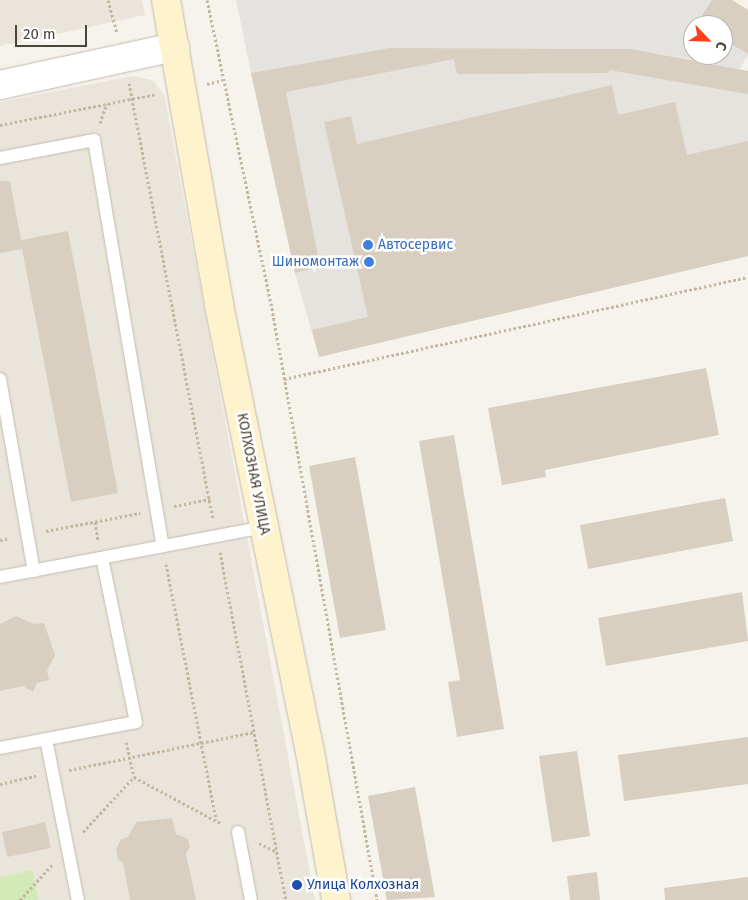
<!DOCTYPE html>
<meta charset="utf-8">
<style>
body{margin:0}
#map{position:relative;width:748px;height:900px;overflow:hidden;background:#f6f3ec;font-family:"Fira Sans",sans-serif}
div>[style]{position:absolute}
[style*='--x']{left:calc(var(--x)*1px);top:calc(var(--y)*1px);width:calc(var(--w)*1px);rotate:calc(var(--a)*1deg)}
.residential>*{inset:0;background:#eae5da}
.industrial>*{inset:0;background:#e6e2dd}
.green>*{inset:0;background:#d2eab5}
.parking>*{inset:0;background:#e5e3e0}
.building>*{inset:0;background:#d8cfc1}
.path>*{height:3px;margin-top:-1.5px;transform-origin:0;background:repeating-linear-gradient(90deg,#c4b79f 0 2.5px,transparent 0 5px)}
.roads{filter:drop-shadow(0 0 1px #c2bbae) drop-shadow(0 0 1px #c2bbae)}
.service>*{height:12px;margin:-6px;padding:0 6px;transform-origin:6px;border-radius:6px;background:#fff}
.tertiary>*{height:28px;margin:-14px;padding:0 14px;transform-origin:14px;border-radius:14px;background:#fff}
.secondary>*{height:28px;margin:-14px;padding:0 14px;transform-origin:14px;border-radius:14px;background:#fff3cd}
.dots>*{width:14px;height:14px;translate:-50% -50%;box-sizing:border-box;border:2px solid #fff;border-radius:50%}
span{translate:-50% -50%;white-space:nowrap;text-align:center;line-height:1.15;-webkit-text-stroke:5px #fff;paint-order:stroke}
.shop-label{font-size:14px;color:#366cbe}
.left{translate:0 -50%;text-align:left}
.right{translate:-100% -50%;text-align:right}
.street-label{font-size:14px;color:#4b4439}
.transit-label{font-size:14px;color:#164399}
.north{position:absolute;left:683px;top:15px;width:50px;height:50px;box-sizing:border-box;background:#fff;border:1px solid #b7b4b0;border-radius:50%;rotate:114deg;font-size:14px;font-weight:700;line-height:20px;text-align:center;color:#4b4439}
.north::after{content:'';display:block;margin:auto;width:18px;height:22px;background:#fc3f1d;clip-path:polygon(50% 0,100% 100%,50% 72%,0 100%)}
.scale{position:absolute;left:15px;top:25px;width:72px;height:22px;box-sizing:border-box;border:2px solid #4b4439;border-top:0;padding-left:6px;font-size:15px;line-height:18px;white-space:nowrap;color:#4b4439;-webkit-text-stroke:4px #fff;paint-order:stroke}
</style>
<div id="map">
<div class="residential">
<div style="clip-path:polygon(0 0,142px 0,145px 15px,0 46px)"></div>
<div style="clip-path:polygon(132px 76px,152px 80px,164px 94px,315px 900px,0 900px,0 102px)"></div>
</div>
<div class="industrial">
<div style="clip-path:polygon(389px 48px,631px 49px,748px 71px,748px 256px,319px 357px,295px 273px,251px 73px)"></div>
</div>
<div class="green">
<div style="clip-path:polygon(32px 870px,38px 900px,0 900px,0 877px)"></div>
</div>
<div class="parking">
<div style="clip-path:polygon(evenodd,236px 0,732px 0,748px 10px,748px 56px,739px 69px,631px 49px,389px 48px,251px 73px,236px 0,693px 25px,723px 25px,723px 55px,693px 55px,693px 25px)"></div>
</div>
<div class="building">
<div style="clip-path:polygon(712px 0,732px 0,748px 10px,748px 54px,723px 39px,723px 25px,696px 25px)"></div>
<div style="clip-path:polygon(389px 48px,631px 49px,748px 71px,748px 94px,609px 70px,609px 73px,457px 74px,454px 59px,286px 92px,320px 267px,295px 273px,251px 73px)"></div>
<div style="clip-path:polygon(612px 85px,618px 115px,675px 102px,687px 155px,748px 141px,748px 256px,319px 357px,312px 330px,368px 317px,324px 122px,351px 116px,357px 144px)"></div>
<div style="clip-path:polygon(0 181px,10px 181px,21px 240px,68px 231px,118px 493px,71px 502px,22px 249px,0 253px)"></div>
<div style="clip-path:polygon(706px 368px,719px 435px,545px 470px,546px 477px,502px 485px,488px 408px)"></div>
<div style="clip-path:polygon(454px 435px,504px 729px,457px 737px,448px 682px,460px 680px,419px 441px)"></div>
<div style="clip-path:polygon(355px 457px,386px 630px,340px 638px,309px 466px)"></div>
<div style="clip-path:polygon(725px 498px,733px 541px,588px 569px,580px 525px)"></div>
<div style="clip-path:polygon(742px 592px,748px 641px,606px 666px,598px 618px)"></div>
<div style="clip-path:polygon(16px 616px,34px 624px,44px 623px,55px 655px,47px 671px,49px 680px,37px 683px,33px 692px,23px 686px,0 691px,0 624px)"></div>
<div style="clip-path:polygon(748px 737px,748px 784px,624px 801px,618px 755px)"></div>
<div style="clip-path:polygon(577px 751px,590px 836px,552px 842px,539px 756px)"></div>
<div style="clip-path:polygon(415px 787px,435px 897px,387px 900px,368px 796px)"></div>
<div style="clip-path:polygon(172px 818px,176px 834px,188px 839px,190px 847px,186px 854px,196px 900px,130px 900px,123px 863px,118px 860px,116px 849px,121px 839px,128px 837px,136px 822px)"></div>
<div style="clip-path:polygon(45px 822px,51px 848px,7px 857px,2px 832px)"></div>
<div style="clip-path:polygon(597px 872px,600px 900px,570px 900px,567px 876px)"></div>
<div style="clip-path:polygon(748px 877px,748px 900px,665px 900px,664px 888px)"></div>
</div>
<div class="path">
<div style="--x:108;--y:0;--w:34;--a:75"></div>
<div style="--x:207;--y:0;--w:310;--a:78.1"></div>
<div style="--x:271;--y:303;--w:606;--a:79.93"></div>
<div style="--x:129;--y:83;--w:444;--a:79.1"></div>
<div style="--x:207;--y:84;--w:16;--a:-14"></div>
<div style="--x:100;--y:123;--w:21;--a:-71"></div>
<div style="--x:0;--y:125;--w:159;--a:-11.2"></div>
<div style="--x:284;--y:379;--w:475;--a:-12.4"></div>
<div style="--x:174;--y:506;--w:37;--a:-11"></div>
<div style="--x:95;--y:522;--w:18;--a:81"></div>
<div style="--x:46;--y:531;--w:96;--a:-10.8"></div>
<div style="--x:0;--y:540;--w:10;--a:-11"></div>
<div style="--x:220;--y:552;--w:354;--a:79.3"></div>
<div style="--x:166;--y:564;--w:261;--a:78.9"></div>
<div style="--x:126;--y:742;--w:36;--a:77"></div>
<div style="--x:134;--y:777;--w:100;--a:28.1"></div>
<div style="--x:69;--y:770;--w:189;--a:-11.6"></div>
<div style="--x:0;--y:784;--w:37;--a:-13"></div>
<div style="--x:83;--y:832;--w:75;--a:-47.2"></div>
<div style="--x:259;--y:843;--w:20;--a:27"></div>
<div style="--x:20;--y:900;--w:49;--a:-47.5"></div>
</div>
<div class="roads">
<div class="service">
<div style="--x:0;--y:158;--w:96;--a:-10.8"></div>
<div style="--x:94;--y:140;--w:412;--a:80.4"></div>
<div style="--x:0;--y:379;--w:195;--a:80"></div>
<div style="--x:0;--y:577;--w:269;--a:-10.7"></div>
<div style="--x:46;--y:739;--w:164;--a:78.8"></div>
<div style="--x:0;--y:748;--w:138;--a:-10.8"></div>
<div style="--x:136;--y:722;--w:167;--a:-101.7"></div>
<div style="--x:238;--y:832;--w:69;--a:79.2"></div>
</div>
<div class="tertiary">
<div style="--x:0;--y:85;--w:179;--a:-12.3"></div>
</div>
<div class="secondary">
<div style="--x:166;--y:0;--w:310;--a:80.1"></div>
<div style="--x:219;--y:305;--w:456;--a:78.5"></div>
<div style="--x:310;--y:752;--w:150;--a:80"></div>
</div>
</div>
<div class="dots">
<div style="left:368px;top:245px;background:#3f7fe0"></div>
<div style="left:369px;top:262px;background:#3f7fe0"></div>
<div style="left:297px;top:885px;background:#1a4fb4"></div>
</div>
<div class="shop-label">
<span class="left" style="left:378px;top:245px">Автосервис</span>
<span class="right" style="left:359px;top:262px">Шиномонтаж</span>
</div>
<div class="street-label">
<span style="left:253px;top:474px;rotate:79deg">КОЛХОЗНАЯ УЛИЦА</span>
</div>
<div class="transit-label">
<span class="left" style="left:307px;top:885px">Улица Колхозная</span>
</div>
<div class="north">С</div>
<div class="scale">20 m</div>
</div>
